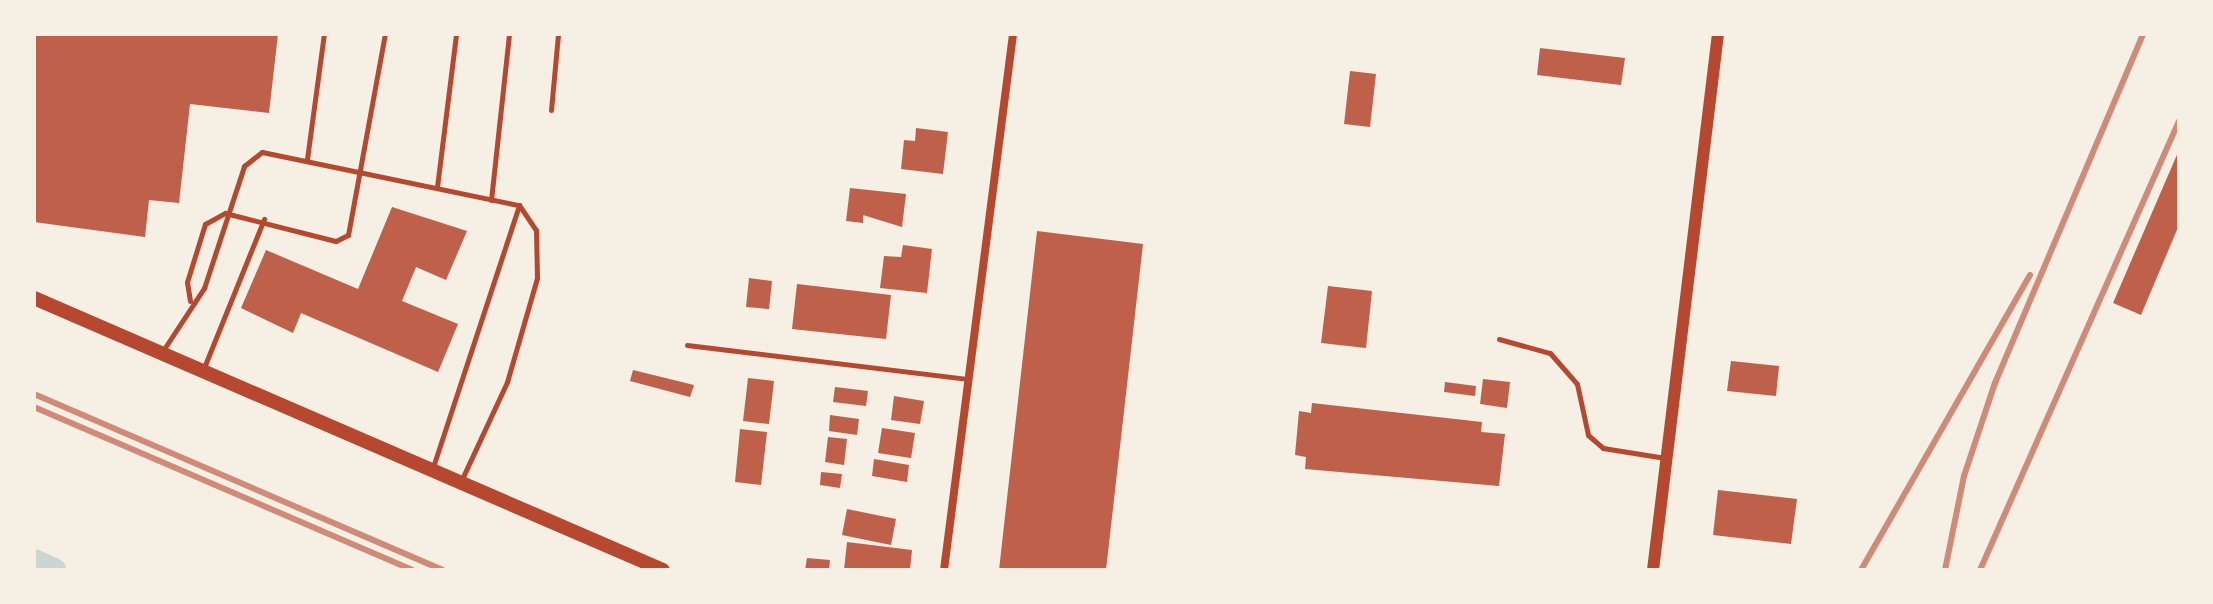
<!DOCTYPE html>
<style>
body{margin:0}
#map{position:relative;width:2213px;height:604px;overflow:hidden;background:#f6efe4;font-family:Poppins,sans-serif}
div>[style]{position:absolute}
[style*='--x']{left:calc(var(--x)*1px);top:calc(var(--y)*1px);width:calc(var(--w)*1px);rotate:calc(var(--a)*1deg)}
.canal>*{height:24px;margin:-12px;padding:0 12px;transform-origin:12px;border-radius:12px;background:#c9d6d2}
.building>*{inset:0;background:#bf614a}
.service>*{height:5px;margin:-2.5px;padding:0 2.5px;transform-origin:2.5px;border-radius:2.5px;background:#b5482f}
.minor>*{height:8px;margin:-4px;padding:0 4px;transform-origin:4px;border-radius:4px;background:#b5482f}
.tertiary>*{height:12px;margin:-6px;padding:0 6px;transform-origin:6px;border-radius:6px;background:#b5482f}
.secondary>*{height:14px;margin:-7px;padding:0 7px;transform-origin:7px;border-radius:7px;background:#b5482f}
.rail>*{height:6px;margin:-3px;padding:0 3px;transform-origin:3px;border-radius:3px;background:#cf8b77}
span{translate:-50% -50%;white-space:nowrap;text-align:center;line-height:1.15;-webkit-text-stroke:8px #f6efe4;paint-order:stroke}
.frame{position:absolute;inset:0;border:36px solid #f6efe4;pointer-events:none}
</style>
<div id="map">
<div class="canal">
<div style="--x:34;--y:561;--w:22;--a:24"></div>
</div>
<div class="building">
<div style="clip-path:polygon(34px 34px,278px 34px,269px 113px,190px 104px,179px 203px,149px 200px,145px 237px,34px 222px)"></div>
<div style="clip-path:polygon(1540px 48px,1625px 58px,1621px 85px,1537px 75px)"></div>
<div style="clip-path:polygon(1350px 71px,1376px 74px,1370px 127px,1344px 124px)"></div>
<div style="clip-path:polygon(916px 128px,948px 132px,943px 174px,901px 169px,904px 140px,915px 141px)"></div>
<div style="clip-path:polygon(2179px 150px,2179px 225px,2141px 315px,2113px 303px)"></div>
<div style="clip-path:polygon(850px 188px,906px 194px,902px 227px,863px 215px,863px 223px,846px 221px)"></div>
<div style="clip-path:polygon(392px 207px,467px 231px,446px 280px,416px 267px,402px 301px,458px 324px,438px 372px,301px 313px,293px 333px,241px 308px,266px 250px,358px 289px)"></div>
<div style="clip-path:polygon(1037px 231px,1143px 244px,1106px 570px,999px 570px)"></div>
<div style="clip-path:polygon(903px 245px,932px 249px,927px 293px,880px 288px,884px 256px,901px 257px)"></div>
<div style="clip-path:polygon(749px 278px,772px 281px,769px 309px,746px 307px)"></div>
<div style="clip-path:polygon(797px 284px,891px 295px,886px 339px,792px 329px)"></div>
<div style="clip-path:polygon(1328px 286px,1372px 291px,1366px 348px,1321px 343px)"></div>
<div style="clip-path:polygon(1731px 361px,1779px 366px,1776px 396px,1727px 391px)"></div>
<div style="clip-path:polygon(633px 370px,694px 385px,690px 397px,630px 381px)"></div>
<div style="clip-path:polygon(748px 378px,774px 381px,769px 424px,743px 421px)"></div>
<div style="clip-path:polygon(1483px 379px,1510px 382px,1507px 408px,1480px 404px)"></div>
<div style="clip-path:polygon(1445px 382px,1476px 386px,1475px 396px,1444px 392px)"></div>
<div style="clip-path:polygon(835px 387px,868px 391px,866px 406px,833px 402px)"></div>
<div style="clip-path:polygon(894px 396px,924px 401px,920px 424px,891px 420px)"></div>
<div style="clip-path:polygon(1312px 403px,1482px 422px,1481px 432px,1505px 434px,1499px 486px,1305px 469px,1306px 457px,1295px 455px,1299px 411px,1311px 413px)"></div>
<div style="clip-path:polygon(830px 415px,859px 419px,857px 435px,829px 431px)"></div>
<div style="clip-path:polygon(882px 428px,915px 433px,911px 458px,878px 453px)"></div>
<div style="clip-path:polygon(740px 429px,767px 432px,761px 485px,735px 482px)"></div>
<div style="clip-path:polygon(828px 437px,847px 439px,844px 465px,825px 462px)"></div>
<div style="clip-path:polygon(874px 459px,909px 465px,907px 482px,872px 476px)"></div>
<div style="clip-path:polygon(821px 472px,842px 474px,840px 488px,820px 485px)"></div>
<div style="clip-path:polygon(1718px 490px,1797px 499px,1791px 544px,1713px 535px)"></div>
<div style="clip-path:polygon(847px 509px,896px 519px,891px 545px,842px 535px)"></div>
<div style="clip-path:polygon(847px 542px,912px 550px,910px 570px,844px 570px)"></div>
<div style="clip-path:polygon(807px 558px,830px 560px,829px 570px,805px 570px)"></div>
</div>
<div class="service">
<div style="--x:551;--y:110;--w:76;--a:-84.7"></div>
<div style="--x:307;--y:159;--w:126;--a:-82.3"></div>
<div style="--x:437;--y:187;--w:154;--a:-82.9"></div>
<div style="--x:491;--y:200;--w:167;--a:-83.8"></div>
<div style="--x:190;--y:301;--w:19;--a:-99"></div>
<div style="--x:187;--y:282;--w:61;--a:-72.8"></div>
<div style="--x:205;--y:224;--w:23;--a:-29"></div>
<div style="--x:225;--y:213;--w:114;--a:14.2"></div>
<div style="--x:336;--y:241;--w:13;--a:-27"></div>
<div style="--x:348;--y:235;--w:204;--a:-79.6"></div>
<div style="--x:1499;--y:339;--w:53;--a:15.4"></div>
<div style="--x:1550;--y:353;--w:41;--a:48.9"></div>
<div style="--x:1577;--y:384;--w:52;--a:77.8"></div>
<div style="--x:1588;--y:435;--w:20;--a:41"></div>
<div style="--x:1603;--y:448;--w:63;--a:9.2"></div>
<div style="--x:687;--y:345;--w:284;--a:6.9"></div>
<div style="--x:162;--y:352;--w:77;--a:-56.7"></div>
<div style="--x:204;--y:288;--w:128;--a:-71.8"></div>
<div style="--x:244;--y:166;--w:23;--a:-38"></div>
<div style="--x:262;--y:152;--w:262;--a:11.7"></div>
<div style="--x:519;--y:205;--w:30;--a:56"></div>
<div style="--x:536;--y:230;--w:48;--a:88.8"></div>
<div style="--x:537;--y:278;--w:108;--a:106.1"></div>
<div style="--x:507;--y:382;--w:109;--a:114.9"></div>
<div style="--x:203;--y:370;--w:163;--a:-68"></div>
<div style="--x:432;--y:470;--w:279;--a:-71.8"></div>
</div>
<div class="minor">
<div style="--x:944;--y:570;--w:540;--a:-82.66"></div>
</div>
<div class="tertiary">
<div style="--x:1653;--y:570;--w:540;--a:-83.09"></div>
</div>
<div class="secondary">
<div style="--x:34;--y:298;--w:685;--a:23.39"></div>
</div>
<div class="rail">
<div style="--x:34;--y:394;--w:444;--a:23.3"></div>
<div style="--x:34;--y:407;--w:412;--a:23.3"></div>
<div style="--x:1861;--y:570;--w:340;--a:-60.2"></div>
<div style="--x:1945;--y:570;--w:96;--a:-78.6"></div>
<div style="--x:1964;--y:476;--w:98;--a:-71.6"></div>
<div style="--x:1995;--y:383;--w:379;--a:-67"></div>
<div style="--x:1980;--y:570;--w:491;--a:-66.1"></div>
</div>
<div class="frame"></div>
</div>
